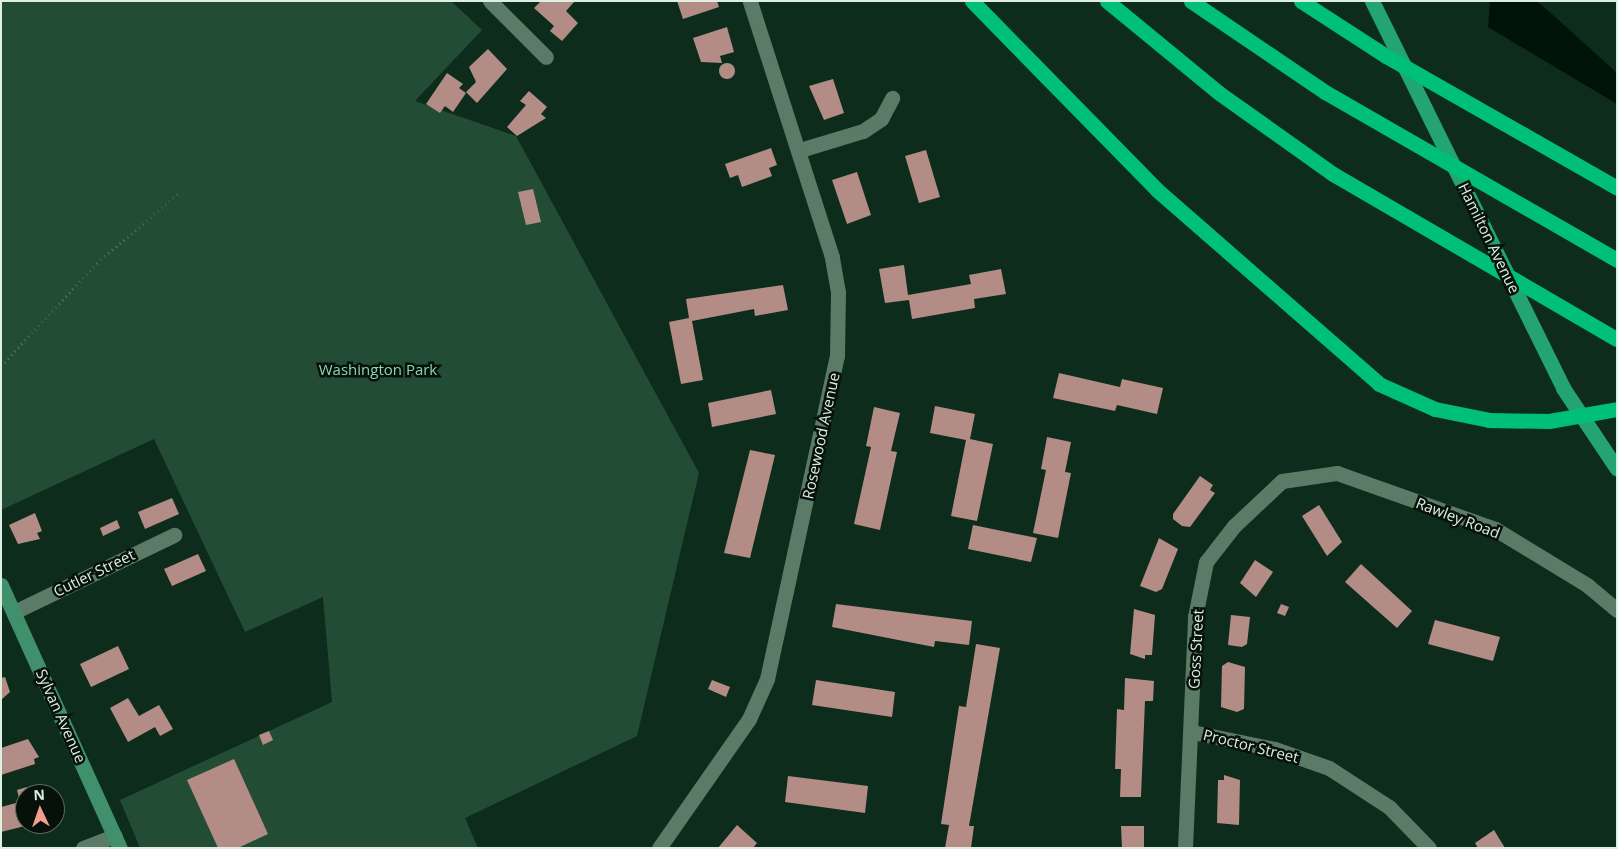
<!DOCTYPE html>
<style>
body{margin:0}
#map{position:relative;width:1618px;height:849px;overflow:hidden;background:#0d2c1c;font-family:"Open Sans",sans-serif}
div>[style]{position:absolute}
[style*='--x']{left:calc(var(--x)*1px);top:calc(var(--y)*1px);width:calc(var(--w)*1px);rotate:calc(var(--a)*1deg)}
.green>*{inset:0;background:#234c35}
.water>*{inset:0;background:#001308}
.building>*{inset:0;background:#b38c86}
.round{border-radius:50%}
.path>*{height:3px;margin-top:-1.5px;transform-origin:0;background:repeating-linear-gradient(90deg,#4d6859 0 1px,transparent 0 5px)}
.street>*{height:15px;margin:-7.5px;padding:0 7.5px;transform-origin:7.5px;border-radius:7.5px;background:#5b7b67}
.secondary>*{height:15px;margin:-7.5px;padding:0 7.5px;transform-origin:7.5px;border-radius:7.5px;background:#40906c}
.primary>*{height:15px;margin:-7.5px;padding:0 7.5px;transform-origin:7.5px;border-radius:7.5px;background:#24a471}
.highway>*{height:15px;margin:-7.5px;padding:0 7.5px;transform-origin:7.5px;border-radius:7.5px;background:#00c078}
span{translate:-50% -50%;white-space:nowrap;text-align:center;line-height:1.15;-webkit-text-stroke:5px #05110a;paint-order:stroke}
.street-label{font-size:15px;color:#ddefe3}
.park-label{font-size:15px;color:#8cd7ac}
.frame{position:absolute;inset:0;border:2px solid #ddefe3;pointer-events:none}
.north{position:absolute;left:15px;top:784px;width:50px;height:50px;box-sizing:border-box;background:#05110a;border:1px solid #5b6a61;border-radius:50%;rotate:357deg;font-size:14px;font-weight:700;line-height:20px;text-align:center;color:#ddefe3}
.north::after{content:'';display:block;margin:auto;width:18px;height:22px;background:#f59d8e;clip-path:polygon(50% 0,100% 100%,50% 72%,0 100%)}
</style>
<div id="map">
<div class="green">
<div style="clip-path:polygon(1px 1px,451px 1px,482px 30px,415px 101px,516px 136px,699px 473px,637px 736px,465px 818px,478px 848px,140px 848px,120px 800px,332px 702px,323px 597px,245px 632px,154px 439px,1px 510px)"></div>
</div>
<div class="water">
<div style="clip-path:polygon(1490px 1px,1536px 1px,1544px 7px,1617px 73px,1617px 104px,1488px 27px)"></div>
</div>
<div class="building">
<div style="clip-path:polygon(541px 1px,575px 1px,566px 11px,578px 23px,562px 41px,550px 31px,554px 26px,534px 8px)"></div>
<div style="clip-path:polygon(677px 1px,717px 1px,719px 7px,683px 19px)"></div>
<div style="clip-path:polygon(727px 27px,734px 52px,720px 56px,722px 63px,701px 62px,693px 38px)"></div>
<div style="clip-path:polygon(488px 49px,507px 69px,477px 103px,466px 92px,476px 82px,469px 67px)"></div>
<div class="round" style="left:719px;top:63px;width:16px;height:16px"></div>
<div style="clip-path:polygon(447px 73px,463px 84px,459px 88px,466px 93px,453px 112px,445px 106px,440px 113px,426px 104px)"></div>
<div style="clip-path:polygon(833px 79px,844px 113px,824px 120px,809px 86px)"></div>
<div style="clip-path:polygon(529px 91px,547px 107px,541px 114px,546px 118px,517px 136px,507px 127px,526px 105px,520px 101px)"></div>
<div style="clip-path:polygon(771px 148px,777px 165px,769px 168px,772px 176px,742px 187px,738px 175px,730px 178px,725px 164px)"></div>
<div style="clip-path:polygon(926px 150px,940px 197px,919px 203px,905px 156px)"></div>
<div style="clip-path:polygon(857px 172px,871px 215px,847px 224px,832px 180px)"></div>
<div style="clip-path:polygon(533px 189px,541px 222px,526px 225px,518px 192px)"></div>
<div style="clip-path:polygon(904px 265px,908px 295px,971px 284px,969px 275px,1001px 269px,1006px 294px,974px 299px,975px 308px,912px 319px,909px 300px,885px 303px,879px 269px)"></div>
<div style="clip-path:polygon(783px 285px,788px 310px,755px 316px,754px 309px,692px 321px,703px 380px,681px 384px,669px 322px,689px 318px,686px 299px)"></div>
<div style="clip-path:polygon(1059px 373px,1120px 387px,1122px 379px,1163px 388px,1157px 414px,1117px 405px,1115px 411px,1053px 398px)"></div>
<div style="clip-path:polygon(771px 390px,776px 414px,712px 427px,708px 403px)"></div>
<div style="clip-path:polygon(935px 406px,975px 414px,970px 439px,993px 444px,977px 521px,951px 516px,966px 440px,930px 433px)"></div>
<div style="clip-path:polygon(874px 407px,900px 413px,891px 451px,897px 452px,880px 530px,854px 524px,871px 447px,866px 446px)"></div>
<div style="clip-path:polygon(1047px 437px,1071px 442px,1065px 472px,1071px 473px,1058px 538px,1033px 533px,1046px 470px,1041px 469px)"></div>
<div style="clip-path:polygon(750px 450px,775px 455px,750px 558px,724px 553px)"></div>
<div style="clip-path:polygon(1200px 476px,1213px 485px,1210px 490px,1215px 493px,1190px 527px,1182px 526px,1173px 519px,1173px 514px)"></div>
<div style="clip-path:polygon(172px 498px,179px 514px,145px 529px,138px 512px)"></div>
<div style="clip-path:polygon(1319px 505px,1342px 542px,1327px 556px,1302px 516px)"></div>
<div style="clip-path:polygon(35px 513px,42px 531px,37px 533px,40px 539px,18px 544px,9px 525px)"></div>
<div style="clip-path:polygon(117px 520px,120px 528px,103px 536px,100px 528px)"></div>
<div style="clip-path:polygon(973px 525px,1037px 538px,1031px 562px,968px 549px)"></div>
<div style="clip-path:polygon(1159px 538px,1178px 549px,1162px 589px,1156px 592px,1140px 586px)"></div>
<div style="clip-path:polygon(198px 554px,206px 571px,172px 586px,164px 569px)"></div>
<div style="clip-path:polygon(1255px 560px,1273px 572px,1256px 597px,1240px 583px)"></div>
<div style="clip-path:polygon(1361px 564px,1412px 611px,1397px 628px,1345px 582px)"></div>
<div style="clip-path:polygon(836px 604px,972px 621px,969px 645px,935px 641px,934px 647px,832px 627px)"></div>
<div style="clip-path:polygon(1281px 604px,1289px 607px,1285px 616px,1277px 613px)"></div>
<div style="clip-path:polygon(1134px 609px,1155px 615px,1152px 655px,1145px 655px,1145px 659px,1130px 654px)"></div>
<div style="clip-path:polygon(1231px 615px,1250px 617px,1247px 644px,1242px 647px,1228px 645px)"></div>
<div style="clip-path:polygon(1435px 620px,1500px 637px,1493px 661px,1428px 644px)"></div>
<div style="clip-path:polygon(976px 644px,1000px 648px,969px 826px,974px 826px,971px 848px,945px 848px,949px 825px,941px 824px,959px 706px,966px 707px)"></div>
<div style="clip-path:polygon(118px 646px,129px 669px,91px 687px,80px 664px)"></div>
<div style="clip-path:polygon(1228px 662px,1245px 667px,1244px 709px,1237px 712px,1221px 707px,1222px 666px)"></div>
<div style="clip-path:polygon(5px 677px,10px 692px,1px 700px,1px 678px)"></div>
<div style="clip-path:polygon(1125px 678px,1154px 681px,1153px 701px,1145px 701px,1141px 797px,1120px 797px,1121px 769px,1115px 769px,1117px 709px,1124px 710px)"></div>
<div style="clip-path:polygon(712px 680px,730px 687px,726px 697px,708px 689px)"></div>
<div style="clip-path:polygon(816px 680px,895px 692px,892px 717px,812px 705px)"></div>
<div style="clip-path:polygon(128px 698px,139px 716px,159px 705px,173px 729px,160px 736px,155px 727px,128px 742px,110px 708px)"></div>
<div style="clip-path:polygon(269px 731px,273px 740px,263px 745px,259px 735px)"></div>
<div style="clip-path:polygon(28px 739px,39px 757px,34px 759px,35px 764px,1px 775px,1px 748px)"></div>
<div style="clip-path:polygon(234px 759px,268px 834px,238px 848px,218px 848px,187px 780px)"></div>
<div style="clip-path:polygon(1224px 775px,1240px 780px,1239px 825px,1217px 823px,1218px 780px,1224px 780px)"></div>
<div style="clip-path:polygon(788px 776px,868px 786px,865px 813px,785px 802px)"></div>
<div style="clip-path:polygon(27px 787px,25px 824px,29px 825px,1px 832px,1px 807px,20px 802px,17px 790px)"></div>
<div style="clip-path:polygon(737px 825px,757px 843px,753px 848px,718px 848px)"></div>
<div style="clip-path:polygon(1121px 826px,1144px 826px,1144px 848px,1122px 848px)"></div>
<div style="clip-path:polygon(1494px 830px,1505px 848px,1478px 848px,1475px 843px)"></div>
</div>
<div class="path">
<div style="--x:1;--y:366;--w:141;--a:-47"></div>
<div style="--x:97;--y:263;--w:109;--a:-40.5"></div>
</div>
<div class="street">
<div style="--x:490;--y:1;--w:79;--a:45"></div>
<div style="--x:800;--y:150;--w:66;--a:-16.8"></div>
<div style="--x:863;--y:131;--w:22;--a:-34"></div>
<div style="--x:881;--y:119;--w:24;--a:-62"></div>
<div style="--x:14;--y:612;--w:178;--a:-25.7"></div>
<div style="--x:1192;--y:732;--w:85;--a:11.6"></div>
<div style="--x:1275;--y:749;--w:57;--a:19.4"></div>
<div style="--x:1329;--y:768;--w:72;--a:33"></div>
<div style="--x:1389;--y:807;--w:57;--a:45.7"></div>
<div style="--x:83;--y:848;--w:34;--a:-21"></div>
<div style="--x:659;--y:848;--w:157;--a:-55.1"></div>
<div style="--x:749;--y:719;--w:44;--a:-65.8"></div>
<div style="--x:767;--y:679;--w:330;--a:-77.8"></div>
<div style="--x:837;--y:356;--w:64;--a:-89.1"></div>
<div style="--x:838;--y:292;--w:36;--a:-100"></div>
<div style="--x:832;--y:257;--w:269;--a:-107.8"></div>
<div style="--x:1185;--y:848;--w:231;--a:-87.5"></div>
<div style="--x:1195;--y:617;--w:56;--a:-78.7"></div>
<div style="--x:1206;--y:562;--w:46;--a:-52.1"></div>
<div style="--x:1234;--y:526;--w:66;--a:-43.2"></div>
<div style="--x:1282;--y:481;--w:56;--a:-8.3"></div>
<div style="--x:1337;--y:473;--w:168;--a:19.5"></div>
<div style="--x:1495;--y:529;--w:108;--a:31.3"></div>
<div style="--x:1587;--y:585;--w:39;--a:40"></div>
</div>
<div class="secondary">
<div style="--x:1;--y:585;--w:289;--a:65.7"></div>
</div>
<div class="primary">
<div style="--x:1372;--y:1;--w:432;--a:63.7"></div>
<div style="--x:1563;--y:388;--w:97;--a:56.3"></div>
</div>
<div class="highway">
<div style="--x:972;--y:1;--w:264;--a:45.6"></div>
<div style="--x:1157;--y:190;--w:295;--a:41.1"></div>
<div style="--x:1379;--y:384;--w:61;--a:24.1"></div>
<div style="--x:1435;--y:409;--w:55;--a:11.5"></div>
<div style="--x:1489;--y:420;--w:60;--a:1"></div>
<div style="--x:1549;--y:421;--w:69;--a:-10"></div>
<div style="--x:1107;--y:1;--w:145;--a:39.4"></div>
<div style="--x:1219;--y:93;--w:140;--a:35.4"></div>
<div style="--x:1333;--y:174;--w:328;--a:30.2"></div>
<div style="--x:1191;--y:1;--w:162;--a:34.2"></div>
<div style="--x:1325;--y:92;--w:337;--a:29.9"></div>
<div style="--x:1301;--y:1;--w:101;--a:32.9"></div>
<div style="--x:1386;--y:56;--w:266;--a:29.7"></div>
</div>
<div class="street-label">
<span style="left:1489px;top:238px;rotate:64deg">Hamilton Avenue</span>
<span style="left:821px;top:436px;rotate:-78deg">Rosewood Avenue</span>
<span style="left:1458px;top:518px;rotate:21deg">Rawley Road</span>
<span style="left:94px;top:573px;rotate:-26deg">Cutler Street</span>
<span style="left:1196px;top:649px;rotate:-87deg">Goss Street</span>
<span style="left:61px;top:716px;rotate:66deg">Sylvan Avenue</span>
<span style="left:1251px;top:746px;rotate:14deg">Proctor Street</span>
</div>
<div class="park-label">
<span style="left:378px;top:370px">Washington Park</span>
</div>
<div class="frame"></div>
<div class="north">N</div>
</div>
